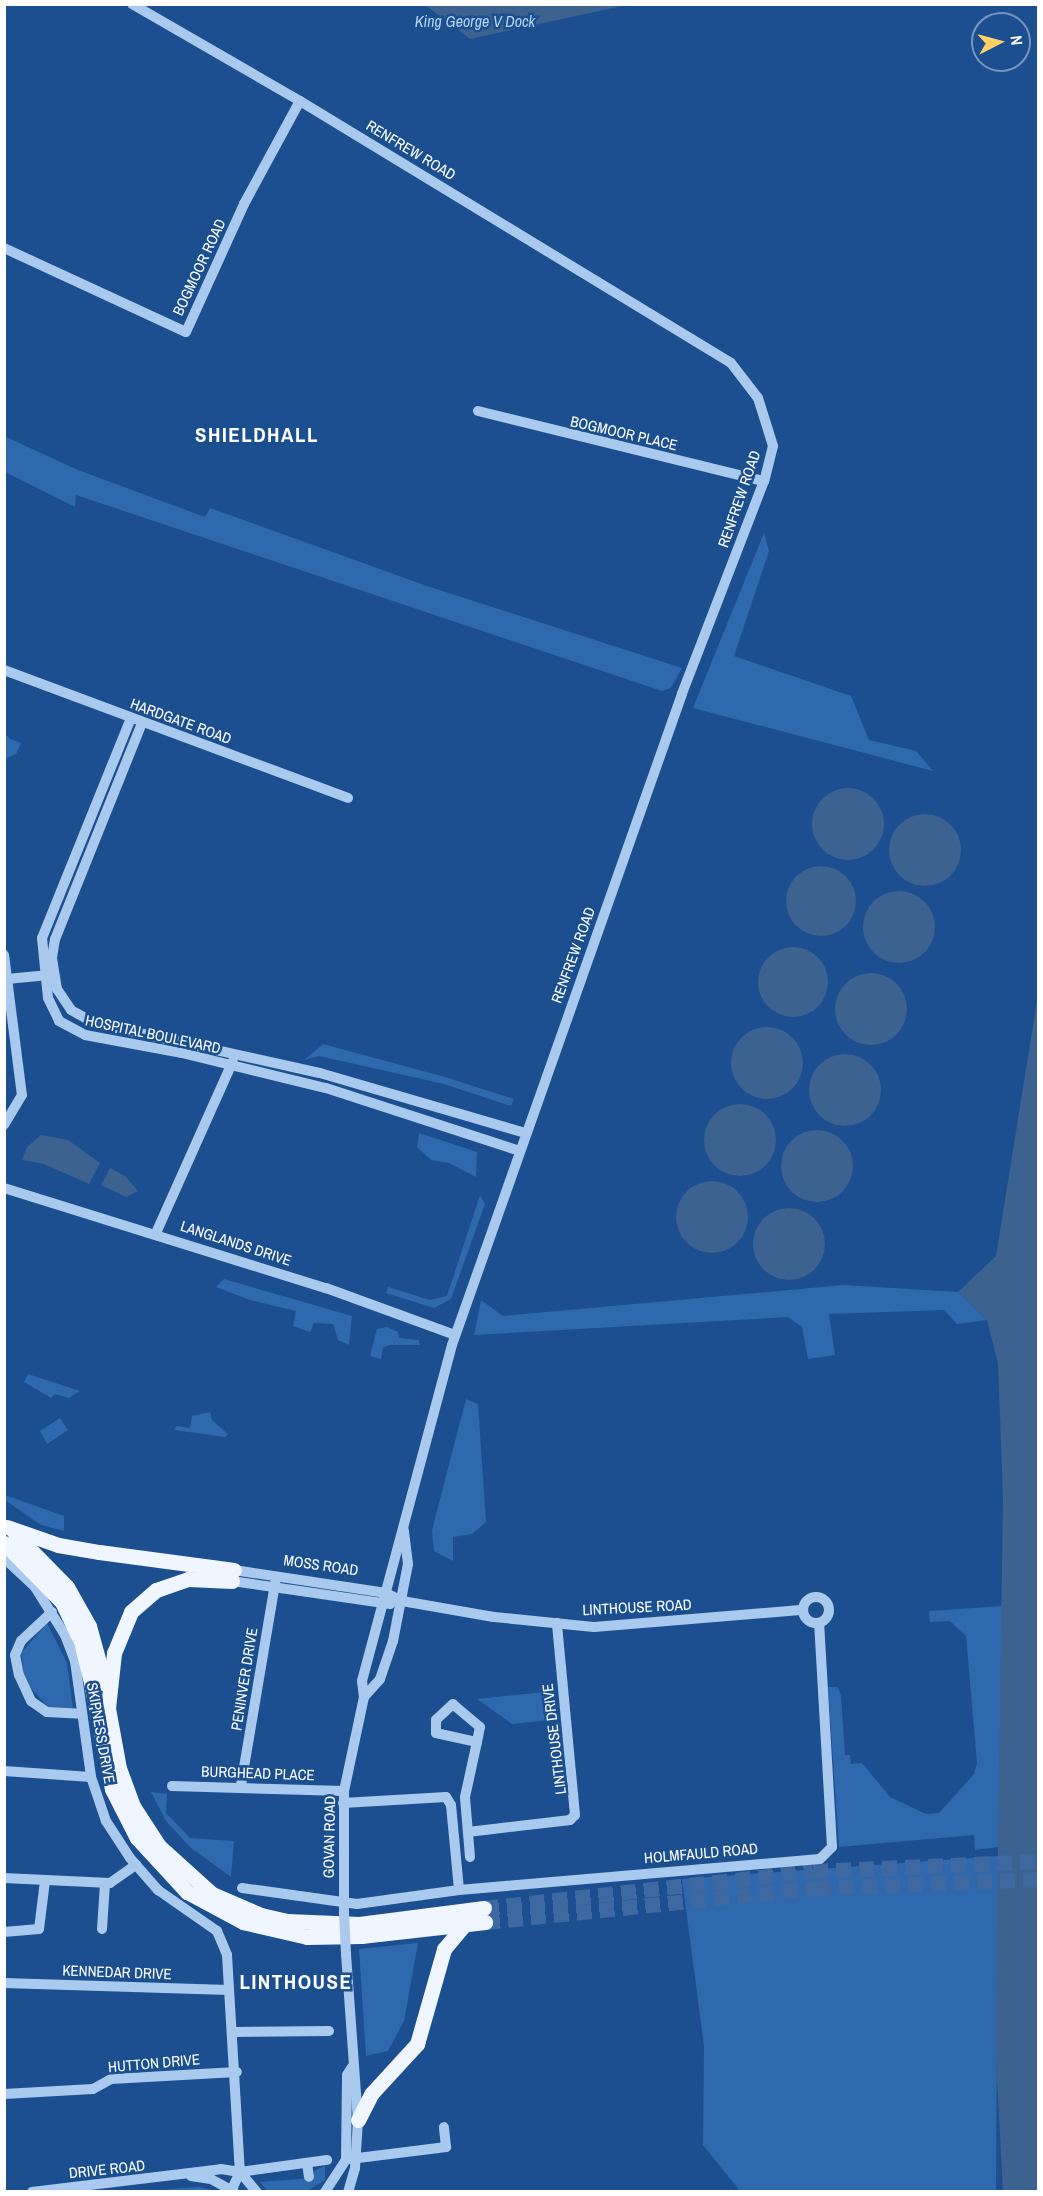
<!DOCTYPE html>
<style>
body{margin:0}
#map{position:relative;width:1043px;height:2196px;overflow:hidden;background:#1b4f8f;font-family:"Archivo Narrow",sans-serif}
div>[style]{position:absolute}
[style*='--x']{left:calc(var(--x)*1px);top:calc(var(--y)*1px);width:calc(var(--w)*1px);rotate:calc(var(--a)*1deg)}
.green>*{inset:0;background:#2e69ad}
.water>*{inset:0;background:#3c6290}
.round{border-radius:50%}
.major-tunnel>*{height:15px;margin-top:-7.5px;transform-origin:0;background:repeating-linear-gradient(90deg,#3d69a0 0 15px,transparent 0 23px)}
.minor>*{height:10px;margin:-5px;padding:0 5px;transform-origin:5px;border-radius:5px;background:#a9c9ee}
.minor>.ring{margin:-5px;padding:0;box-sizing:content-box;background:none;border:10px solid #a9c9ee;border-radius:50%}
.major>*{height:15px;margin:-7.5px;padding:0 7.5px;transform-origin:7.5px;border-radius:7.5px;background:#f0f6ff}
.minor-bridge>*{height:10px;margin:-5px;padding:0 5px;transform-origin:5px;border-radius:5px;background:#a9c9ee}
span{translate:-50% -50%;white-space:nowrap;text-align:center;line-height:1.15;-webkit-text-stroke:5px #1b4f8f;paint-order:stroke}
.street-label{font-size:15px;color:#fff}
.water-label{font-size:16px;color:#b5d3f5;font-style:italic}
.district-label{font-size:21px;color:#fff;font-weight:700;letter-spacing:1.5px}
.frame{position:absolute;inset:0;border:6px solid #fff;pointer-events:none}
.north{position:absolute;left:971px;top:12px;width:60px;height:60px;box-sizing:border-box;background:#1b4f8f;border:2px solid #7695bc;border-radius:50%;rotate:84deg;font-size:16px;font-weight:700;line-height:24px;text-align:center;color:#fff}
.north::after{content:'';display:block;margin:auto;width:21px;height:27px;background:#ffd166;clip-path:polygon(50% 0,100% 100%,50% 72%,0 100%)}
</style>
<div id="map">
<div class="green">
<div style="clip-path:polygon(4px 436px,78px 470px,205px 517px,210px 508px,427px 586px,682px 668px,671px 688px,662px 691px,76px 495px,75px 507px,5px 472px)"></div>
<div style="clip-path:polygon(764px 533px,769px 551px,734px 656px,851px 696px,869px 740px,916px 751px,933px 771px,693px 708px)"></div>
<div style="clip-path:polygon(4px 732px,10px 739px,21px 743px,16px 754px,5px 759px)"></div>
<div style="clip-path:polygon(323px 1044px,445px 1077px,514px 1099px,511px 1106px,444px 1084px,319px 1056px,304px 1060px)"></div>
<div style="clip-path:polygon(419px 1133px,477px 1152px,476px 1177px,449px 1163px,431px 1160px,417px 1147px)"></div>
<div style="clip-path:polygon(480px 1195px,485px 1204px,451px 1299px,434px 1308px,386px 1293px,388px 1287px,430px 1300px,447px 1296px)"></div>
<div style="clip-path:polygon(224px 1279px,352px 1316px,349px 1345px,338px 1340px,333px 1324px,314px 1323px,310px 1332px,293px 1326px,296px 1311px,250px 1300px,216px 1287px)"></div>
<div style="clip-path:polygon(844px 1285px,958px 1292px,987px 1320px,957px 1324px,944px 1310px,829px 1314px,835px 1355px,808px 1359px,802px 1327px,788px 1317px,474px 1335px,481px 1300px,503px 1316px)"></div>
<div style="clip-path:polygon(387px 1327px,398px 1332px,399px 1338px,419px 1340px,420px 1345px,389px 1345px,383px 1348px,381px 1359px,370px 1356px,377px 1329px)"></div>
<div style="clip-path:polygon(28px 1374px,80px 1391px,69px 1398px,55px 1394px,51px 1398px,24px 1382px)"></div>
<div style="clip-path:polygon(466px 1399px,478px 1404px,486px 1522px,472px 1534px,453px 1537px,453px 1561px,434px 1551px,432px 1530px)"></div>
<div style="clip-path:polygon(210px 1412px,212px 1420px,228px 1434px,225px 1437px,174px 1430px,177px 1426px,190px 1428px,192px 1416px)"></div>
<div style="clip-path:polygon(60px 1418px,68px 1430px,47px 1444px,40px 1431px)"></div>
<div style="clip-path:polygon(5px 1495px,64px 1516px,64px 1531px,41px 1525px,5px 1500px)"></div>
<div style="clip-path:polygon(1002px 1606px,999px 1847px,975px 1850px,974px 1835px,839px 1847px,828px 1687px,838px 1687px,841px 1696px,845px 1755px,850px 1755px,851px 1764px,862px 1763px,890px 1797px,926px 1814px,939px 1813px,974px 1774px,977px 1763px,966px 1636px,950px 1621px,930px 1622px,929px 1611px)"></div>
<div style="clip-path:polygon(47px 1623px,67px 1663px,73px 1709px,52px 1711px,25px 1682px,21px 1653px)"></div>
<div style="clip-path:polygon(555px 1691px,559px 1719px,512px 1724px,477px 1699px)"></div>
<div style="clip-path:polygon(151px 1792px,167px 1794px,166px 1813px,190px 1838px,234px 1841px,231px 1877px,191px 1848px,166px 1821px)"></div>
<div style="clip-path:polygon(998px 1856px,996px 2191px,740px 2191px,703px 2145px,704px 2046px,682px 1879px)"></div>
<div style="clip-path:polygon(418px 1943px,404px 2021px,388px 2051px,366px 2056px,359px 1949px)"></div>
<div style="clip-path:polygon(325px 2166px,325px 2180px,307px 2191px,268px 2191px,260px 2182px,314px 2178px,314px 2171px)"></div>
<div style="clip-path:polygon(199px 2187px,216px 2191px,152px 2191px,181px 2188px)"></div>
</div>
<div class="water">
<div style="clip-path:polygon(425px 5px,627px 5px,470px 39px)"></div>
<div class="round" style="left:812px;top:788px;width:72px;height:72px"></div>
<div class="round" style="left:889px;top:814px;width:72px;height:72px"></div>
<div class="round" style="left:786px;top:866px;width:70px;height:70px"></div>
<div class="round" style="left:863px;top:891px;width:72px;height:72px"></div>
<div class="round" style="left:758px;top:947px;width:70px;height:70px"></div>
<div class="round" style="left:835px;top:973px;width:72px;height:72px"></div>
<div style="clip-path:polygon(1038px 994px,1038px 2191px,1003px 2192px,995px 2042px,1003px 1498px,998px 1363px,987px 1320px,958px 1292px,996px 1256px)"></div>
<div class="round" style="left:731px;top:1027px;width:72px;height:72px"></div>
<div class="round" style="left:809px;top:1054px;width:72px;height:72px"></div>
<div class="round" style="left:704px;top:1104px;width:72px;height:72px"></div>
<div class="round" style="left:781px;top:1130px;width:72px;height:72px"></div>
<div style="clip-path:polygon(41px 1135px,68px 1140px,100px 1163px,89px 1184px,44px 1164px,22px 1160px,27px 1147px)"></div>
<div style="clip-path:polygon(110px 1168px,125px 1176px,138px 1191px,126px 1197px,101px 1185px)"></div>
<div class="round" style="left:676px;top:1181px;width:72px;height:72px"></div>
<div class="round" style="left:753px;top:1208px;width:72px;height:72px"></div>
</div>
<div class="major-tunnel">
<div style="--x:484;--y:1908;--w:331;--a:-6.4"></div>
<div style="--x:813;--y:1871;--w:225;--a:-2.5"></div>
<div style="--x:485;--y:1922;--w:333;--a:-5.9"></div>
<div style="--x:816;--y:1888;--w:222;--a:-2.3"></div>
</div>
<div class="minor">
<div style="--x:132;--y:4;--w:194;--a:30"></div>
<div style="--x:300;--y:101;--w:504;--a:31.29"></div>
<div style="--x:731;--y:363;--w:44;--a:52.4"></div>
<div style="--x:758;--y:398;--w:50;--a:72.6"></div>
<div style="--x:773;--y:446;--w:36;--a:104"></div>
<div style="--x:764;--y:481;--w:228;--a:111.1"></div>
<div style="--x:682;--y:694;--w:690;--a:109.46"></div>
<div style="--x:452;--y:1345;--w:348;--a:105"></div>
<div style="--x:362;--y:1681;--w:16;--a:83"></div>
<div style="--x:364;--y:1697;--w:96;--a:102"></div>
<div style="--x:344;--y:1791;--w:122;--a:90"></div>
<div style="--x:4;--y:248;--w:200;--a:24.8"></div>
<div style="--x:186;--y:332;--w:141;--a:-65.6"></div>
<div style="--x:244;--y:204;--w:117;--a:-61.5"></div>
<div style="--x:478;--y:411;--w:294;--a:13.8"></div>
<div style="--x:4;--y:670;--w:367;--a:20.4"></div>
<div style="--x:131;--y:718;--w:237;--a:112"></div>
<div style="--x:42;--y:938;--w:60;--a:84.3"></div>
<div style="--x:48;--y:998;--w:25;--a:64"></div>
<div style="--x:59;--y:1021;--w:30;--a:28"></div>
<div style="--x:85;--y:1035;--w:99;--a:10.5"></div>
<div style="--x:182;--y:1053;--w:148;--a:13.7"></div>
<div style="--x:326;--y:1088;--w:204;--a:18"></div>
<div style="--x:142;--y:723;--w:233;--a:111.9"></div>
<div style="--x:55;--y:939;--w:19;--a:99"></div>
<div style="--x:52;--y:958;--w:31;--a:81"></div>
<div style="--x:57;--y:989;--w:25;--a:56"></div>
<div style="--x:71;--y:1010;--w:26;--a:29"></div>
<div style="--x:94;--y:1023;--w:231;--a:12.5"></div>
<div style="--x:320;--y:1073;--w:214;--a:16.3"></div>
<div style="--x:4;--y:955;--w:141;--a:82.7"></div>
<div style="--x:22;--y:1095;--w:35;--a:121"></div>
<div style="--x:7;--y:979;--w:42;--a:-5.4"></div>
<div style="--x:4;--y:1188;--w:337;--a:17.3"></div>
<div style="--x:326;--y:1288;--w:137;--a:20"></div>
<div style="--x:156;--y:1233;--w:188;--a:-65.9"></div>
<div style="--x:4;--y:1558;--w:42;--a:43.1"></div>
<div style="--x:35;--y:1587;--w:57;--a:58"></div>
<div style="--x:65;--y:1635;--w:28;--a:69"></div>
<div style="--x:75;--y:1661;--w:117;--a:82.1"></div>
<div style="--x:91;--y:1777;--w:46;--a:71.2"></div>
<div style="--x:106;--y:1821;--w:44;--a:57"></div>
<div style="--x:130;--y:1858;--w:43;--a:48.8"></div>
<div style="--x:158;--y:1890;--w:72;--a:34.8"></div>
<div style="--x:217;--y:1931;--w:26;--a:67"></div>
<div style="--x:227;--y:1955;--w:217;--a:86.6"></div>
<div style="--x:240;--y:2172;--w:19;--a:115"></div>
<div style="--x:234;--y:1570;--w:154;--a:8.6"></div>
<div style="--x:386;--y:1593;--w:18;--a:27"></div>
<div style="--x:402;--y:1601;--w:93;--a:9.9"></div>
<div style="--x:494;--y:1617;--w:100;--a:5.7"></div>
<div style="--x:594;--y:1627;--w:210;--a:-4.7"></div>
<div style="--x:232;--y:1581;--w:160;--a:8.3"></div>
<div class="ring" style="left:803px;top:1597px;width:16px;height:16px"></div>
<div style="--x:52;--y:1612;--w:42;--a:136.9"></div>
<div style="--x:21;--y:1641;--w:15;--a:113"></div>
<div style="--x:15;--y:1655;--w:20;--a:79"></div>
<div style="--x:19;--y:1675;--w:29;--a:65"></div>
<div style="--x:31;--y:1701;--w:19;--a:35"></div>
<div style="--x:47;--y:1712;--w:34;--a:3"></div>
<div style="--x:364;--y:1697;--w:24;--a:-48"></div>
<div style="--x:380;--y:1679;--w:40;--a:-71.1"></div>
<div style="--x:393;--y:1641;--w:78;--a:-79"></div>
<div style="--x:408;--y:1564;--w:34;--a:-97"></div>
<div style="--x:4;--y:1771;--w:87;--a:3.9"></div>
<div style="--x:241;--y:1785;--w:211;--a:-80.4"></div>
<div style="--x:172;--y:1786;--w:172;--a:1.7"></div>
<div style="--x:343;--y:1803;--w:103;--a:-3.3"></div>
<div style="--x:446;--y:1797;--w:9;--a:58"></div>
<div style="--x:451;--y:1805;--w:85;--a:84.6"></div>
<div style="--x:468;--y:1832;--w:103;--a:-6.7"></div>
<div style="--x:570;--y:1820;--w:7;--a:-45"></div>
<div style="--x:575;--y:1815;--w:193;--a:-95.4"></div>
<div style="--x:470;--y:1857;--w:60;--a:-94.8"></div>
<div style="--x:465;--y:1797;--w:56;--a:-77.7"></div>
<div style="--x:477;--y:1742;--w:15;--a:-79"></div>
<div style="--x:480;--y:1727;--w:35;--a:-140"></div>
<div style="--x:453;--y:1704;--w:23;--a:137"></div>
<div style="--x:436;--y:1720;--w:13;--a:90"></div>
<div style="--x:436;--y:1733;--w:42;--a:12.4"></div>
<div style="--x:4;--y:1878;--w:106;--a:2.7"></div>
<div style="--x:110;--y:1883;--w:32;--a:-35"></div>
<div style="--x:242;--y:1888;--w:116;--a:7.9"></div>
<div style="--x:357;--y:1904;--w:103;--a:-7.8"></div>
<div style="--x:459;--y:1890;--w:362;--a:-4.9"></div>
<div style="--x:820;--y:1859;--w:17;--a:-45"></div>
<div style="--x:832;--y:1847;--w:224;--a:-93.3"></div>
<div style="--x:102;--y:1929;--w:45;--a:-86.2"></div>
<div style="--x:4;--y:1932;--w:35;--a:-5"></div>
<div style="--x:39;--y:1929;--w:48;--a:-82.9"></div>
<div style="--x:346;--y:1954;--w:166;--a:85.9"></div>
<div style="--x:358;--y:2120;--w:48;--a:93.6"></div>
<div style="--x:355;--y:2168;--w:25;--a:106"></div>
<div style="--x:4;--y:1983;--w:225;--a:1.8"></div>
<div style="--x:234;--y:2032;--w:95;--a:-0.6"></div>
<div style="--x:4;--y:2094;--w:89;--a:-3.2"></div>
<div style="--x:93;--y:2089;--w:21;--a:-29"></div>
<div style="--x:111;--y:2079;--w:126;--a:-3.2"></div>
<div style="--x:350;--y:2159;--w:97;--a:-7.1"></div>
<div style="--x:446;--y:2147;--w:20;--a:-96"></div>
<div style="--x:307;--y:2163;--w:14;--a:82"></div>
<div style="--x:240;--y:2172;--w:88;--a:-7.9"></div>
<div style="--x:191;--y:2176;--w:20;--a:9"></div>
<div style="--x:211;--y:2179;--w:26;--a:29"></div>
<div style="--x:32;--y:2192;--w:190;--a:-6.9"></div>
<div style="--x:221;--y:2169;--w:19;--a:9"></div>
<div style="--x:240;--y:2172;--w:26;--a:50"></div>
<div style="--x:325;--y:2192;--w:38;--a:-57"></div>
<div style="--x:346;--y:2160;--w:85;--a:-89.3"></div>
<div style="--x:347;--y:2075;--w:9;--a:-58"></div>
</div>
<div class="major">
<div style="--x:7;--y:1527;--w:54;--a:19.4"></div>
<div style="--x:58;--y:1545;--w:42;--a:9.7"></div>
<div style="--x:99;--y:1552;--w:136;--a:7.6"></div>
<div style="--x:15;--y:1534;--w:74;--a:45.5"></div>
<div style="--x:67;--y:1587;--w:45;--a:60.6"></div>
<div style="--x:89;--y:1626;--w:60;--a:74.6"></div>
<div style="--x:4;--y:1543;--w:83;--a:45.5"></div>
<div style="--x:62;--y:1602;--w:44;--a:64.6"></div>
<div style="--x:81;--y:1642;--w:41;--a:76"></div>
<div style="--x:91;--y:1682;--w:109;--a:78.9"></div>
<div style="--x:112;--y:1789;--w:55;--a:63"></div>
<div style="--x:137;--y:1838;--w:74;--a:47.2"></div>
<div style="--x:187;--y:1892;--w:64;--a:28.2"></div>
<div style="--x:243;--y:1922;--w:66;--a:13.2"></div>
<div style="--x:307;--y:1937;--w:54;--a:-1.1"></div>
<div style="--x:361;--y:1936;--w:125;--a:-6.4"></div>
<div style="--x:232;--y:1581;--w:44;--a:-177.4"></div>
<div style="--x:188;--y:1579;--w:34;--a:161"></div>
<div style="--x:156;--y:1590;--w:33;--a:139"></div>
<div style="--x:131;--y:1612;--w:44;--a:112.5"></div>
<div style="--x:114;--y:1653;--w:55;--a:96.2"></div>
<div style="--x:108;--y:1708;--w:61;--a:79.6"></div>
<div style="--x:119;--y:1768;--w:40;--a:69.8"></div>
<div style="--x:133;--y:1806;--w:48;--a:57"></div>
<div style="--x:159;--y:1846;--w:72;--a:42.2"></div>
<div style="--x:212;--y:1894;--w:53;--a:23.2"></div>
<div style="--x:261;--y:1915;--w:27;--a:13"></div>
<div style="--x:287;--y:1921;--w:72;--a:2.4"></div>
<div style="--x:359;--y:1924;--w:126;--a:-7.3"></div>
<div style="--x:358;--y:2120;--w:30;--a:-63"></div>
<div style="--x:372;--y:2093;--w:67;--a:-47.4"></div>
<div style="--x:417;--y:2044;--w:99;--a:-74.1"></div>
<div style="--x:444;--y:1949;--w:33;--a:-50"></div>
</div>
<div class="minor-bridge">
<div style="--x:344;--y:1913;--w:41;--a:87.2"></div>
</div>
<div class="street-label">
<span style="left:411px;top:150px;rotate:31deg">RENFREW ROAD</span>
<span style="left:199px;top:267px;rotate:-65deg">BOGMOOR ROAD</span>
<span style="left:624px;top:433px;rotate:13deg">BOGMOOR PLACE</span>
<span style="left:739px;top:499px;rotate:-71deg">RENFREW ROAD</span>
<span style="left:181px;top:721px;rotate:20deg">HARDGATE ROAD</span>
<span style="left:573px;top:955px;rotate:-70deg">RENFREW ROAD</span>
<span style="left:153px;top:1034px;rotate:12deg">HOSPITAL BOULEVARD</span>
<span style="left:236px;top:1243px;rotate:18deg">LANGLANDS DRIVE</span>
<span style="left:321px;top:1565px;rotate:8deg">MOSS ROAD</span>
<span style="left:637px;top:1607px;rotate:-3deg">LINTHOUSE ROAD</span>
<span style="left:244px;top:1679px;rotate:-81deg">PENINVER DRIVE</span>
<span style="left:101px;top:1733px;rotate:80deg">SKIPNESS DRIVE</span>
<span style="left:554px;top:1739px;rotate:-97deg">LINTHOUSE DRIVE</span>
<span style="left:258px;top:1773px;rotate:2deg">BURGHEAD PLACE</span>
<span style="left:329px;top:1837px;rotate:-89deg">GOVAN ROAD</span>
<span style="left:701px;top:1853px;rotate:-5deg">HOLMFAULD ROAD</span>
<span style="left:117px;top:1972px;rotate:2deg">KENNEDAR DRIVE</span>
<span style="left:154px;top:2063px;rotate:-5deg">HUTTON DRIVE</span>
<span style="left:107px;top:2169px;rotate:-6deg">DRIVE ROAD</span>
</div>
<div class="water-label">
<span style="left:475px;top:21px">King George V Dock</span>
</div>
<div class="district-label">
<span style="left:257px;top:435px">SHIELDHALL</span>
<span style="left:296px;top:1982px">LINTHOUSE</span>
</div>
<div class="frame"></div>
<div class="north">N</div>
</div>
